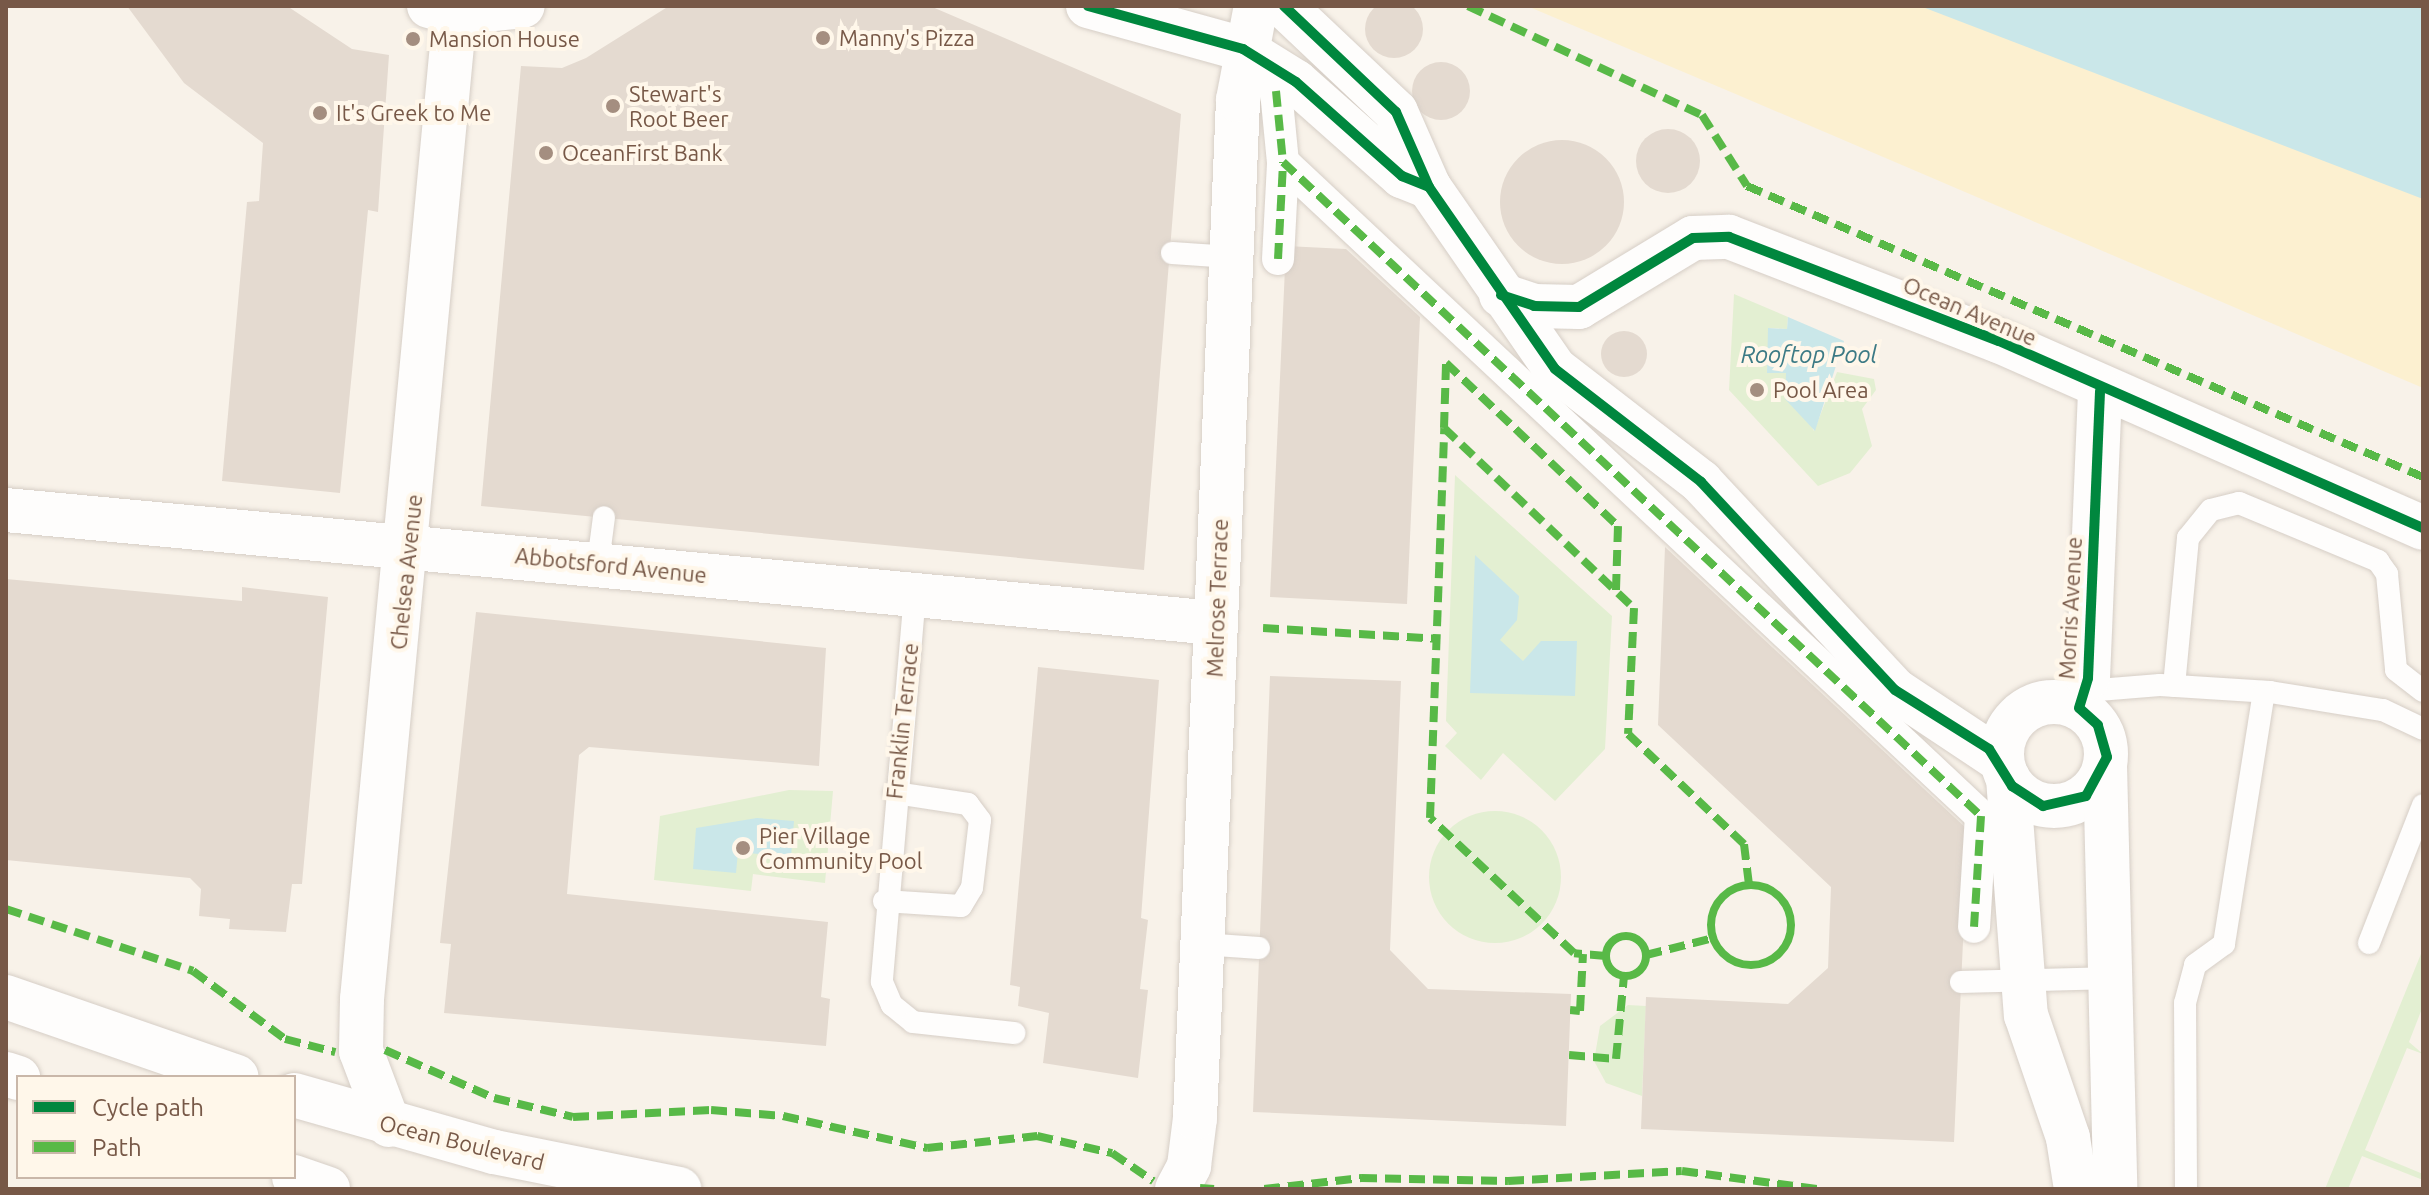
<!DOCTYPE html>
<style>
body{margin:0}
#map{position:relative;width:2429px;height:1195px;overflow:hidden;background:#f8f2e9;font-family:Ubuntu,sans-serif}
div>[style]{position:absolute}
[style*='--x']{left:calc(var(--x)*1px);top:calc(var(--y)*1px);width:calc(var(--w)*1px);rotate:calc(var(--a)*1deg)}
.green>*{inset:0;background:#e3efd2}
.round{border-radius:50%}
.sand>*{inset:0;background:#fcf0d0}
.water>*{inset:0;background:#cae7e9}
.building>*{inset:0;background:#e4dad0}
.roads{filter:drop-shadow(0 0 2px #d6cec6) drop-shadow(0 0 2px #d6cec6)}
.service>*{height:22px;margin:-11px;padding:0 11px;transform-origin:11px;border-radius:11px;background:#fefdfc}
.pedestrian>*{height:32px;margin:-16px;padding:0 16px;transform-origin:16px;border-radius:16px;background:#fefdfc}
.minor>*{height:44px;margin:-22px;padding:0 22px;transform-origin:22px;border-radius:22px;background:#fefdfc}
.minor>.ring{margin:-22px;padding:0;box-sizing:content-box;background:none;border:44px solid #fefdfc;border-radius:50%}
.secondary>*{height:44px;margin:-22px;padding:0 22px;transform-origin:22px;border-radius:22px;background:#fefdfc}
.quiet>*{height:8px;margin-top:-4px;transform-origin:0;background:repeating-linear-gradient(90deg,#58b947 0 16px,transparent 0 24px)}
.quiet>.ring{margin:-4px;padding:0;box-sizing:content-box;background:none;border:8px solid #58b947;border-radius:50%}
.cycleway>*{height:10px;margin:-5px;padding:0 5px;transform-origin:5px;border-radius:5px;background:#00873e}
.dots>*{width:22px;height:22px;translate:-50% -50%;box-sizing:border-box;border:4px solid #fff7ea;border-radius:50%}
span{translate:-50% -50%;white-space:nowrap;text-align:center;line-height:1.15;-webkit-text-stroke:8px #fff7ea;paint-order:stroke}
.poi-label{font-size:22px;color:#775847}
.left{translate:0 -50%;text-align:left}
.street-label{font-size:22px;color:#775847}
.water-label{font-size:24px;color:#3c7a85;font-style:italic}
.frame{position:absolute;inset:0;border:8px solid #775847;pointer-events:none}
.legend{position:absolute;left:16px;top:1075px;width:280px;height:104px;box-sizing:border-box;background:#fff7ea;border:2px solid #c9b7a9;margin:0;padding:10px 14px;list-style:none;font-size:24px;color:#775847}
.legend li{display:flex;align-items:center;gap:16px;height:40px}
.legend b{width:40px;border:2px solid #c9b7a9}
</style>
<div id="map">
<div class="green">
<div style="clip-path:polygon(1734px 294px,1788px 317px,1787px 329px,1769px 328px,1767px 372px,1786px 373px,1814px 431px,1837px 372px,1874px 379px,1876px 390px,1862px 409px,1872px 446px,1850px 473px,1818px 486px,1729px 390px)"></div>
<div style="clip-path:polygon(1455px 475px,1612px 616px,1605px 749px,1555px 801px,1503px 753px,1481px 780px,1445px 746px,1457px 733px,1446px 721px)"></div>
<div style="clip-path:polygon(789px 790px,833px 791px,825px 883px,753px 874px,751px 891px,654px 880px,660px 816px)"></div>
<div class="round" style="left:1429px;top:811px;width:132px;height:132px"></div>
<div style="clip-path:polygon(2423px 949px,2423px 1006px,2409px 1042px,2423px 1054px,2407px 1048px,2365px 1150px,2423px 1174px,2423px 1180px,2362px 1156px,2348px 1189px,2325px 1189px)"></div>
<div style="clip-path:polygon(1628px 1005px,1646px 1006px,1642px 1096px,1606px 1083px,1594px 1061px,1600px 1026px)"></div>
</div>
<div class="sand">
<div style="clip-path:polygon(1527px 6px,2423px 6px,2423px 388px,1738px 95px)"></div>
</div>
<div class="water">
<div style="clip-path:polygon(1920px 6px,2423px 6px,2423px 199px)"></div>
<div style="clip-path:polygon(1788px 317px,1844px 341px,1815px 431px,1785px 399px,1786px 373px,1767px 373px,1768px 328px,1787px 329px)"></div>
<div style="clip-path:polygon(1475px 555px,1519px 596px,1517px 620px,1500px 640px,1523px 661px,1541px 641px,1577px 641px,1575px 696px,1470px 693px)"></div>
<div style="clip-path:polygon(757px 818px,794px 821px,791px 857px,738px 852px,736px 873px,693px 869px,696px 828px)"></div>
</div>
<div class="building">
<div class="round" style="left:1365px;top:0;width:58px;height:58px"></div>
<div style="clip-path:polygon(127px 6px,287px 6px,352px 49px,389px 55px,378px 212px,368px 210px,340px 493px,222px 481px,247px 202px,259px 201px,263px 143px,184px 83px)"></div>
<div style="clip-path:polygon(669px 6px,930px 6px,1181px 114px,1144px 570px,481px 506px,521px 66px,562px 68px,586px 58px)"></div>
<div class="round" style="left:1412px;top:62px;width:58px;height:58px"></div>
<div class="round" style="left:1636px;top:129px;width:64px;height:64px"></div>
<div class="round" style="left:1500px;top:140px;width:124px;height:124px"></div>
<div style="clip-path:polygon(1286px 246px,1346px 249px,1420px 317px,1407px 604px,1270px 597px)"></div>
<div class="round" style="left:1601px;top:331px;width:46px;height:46px"></div>
<div style="clip-path:polygon(1665px 547px,1968px 830px,1954px 1142px,1641px 1129px,1646px 997px,1788px 1004px,1828px 968px,1831px 887px,1658px 725px)"></div>
<div style="clip-path:polygon(6px 579px,242px 601px,242px 587px,328px 597px,302px 884px,292px 884px,286px 932px,229px 929px,230px 919px,199px 916px,201px 889px,190px 878px,6px 860px)"></div>
<div style="clip-path:polygon(476px 612px,826px 648px,819px 766px,589px 747px,579px 755px,567px 894px,828px 922px,821px 997px,830px 999px,826px 1046px,444px 1013px,451px 944px,440px 943px)"></div>
<div style="clip-path:polygon(1038px 667px,1159px 680px,1141px 918px,1148px 920px,1140px 989px,1148px 990px,1138px 1078px,1043px 1063px,1049px 1013px,1018px 1006px,1020px 987px,1010px 985px)"></div>
<div style="clip-path:polygon(1270px 676px,1401px 681px,1390px 950px,1428px 989px,1571px 994px,1566px 1126px,1253px 1112px)"></div>
</div>
<div class="roads">
<div class="service">
<div style="--x:1172;--y:253;--w:59;--a:3.9"></div>
<div style="--x:598;--y:563;--w:46;--a:-82.6"></div>
<div style="--x:915;--y:594;--w:389;--a:94.9"></div>
<div style="--x:882;--y:982;--w:25;--a:67"></div>
<div style="--x:892;--y:1005;--w:27;--a:39"></div>
<div style="--x:913;--y:1022;--w:102;--a:6.2"></div>
<div style="--x:2174;--y:686;--w:149;--a:-84.6"></div>
<div style="--x:2188;--y:538;--w:36;--a:-51"></div>
<div style="--x:2211;--y:510;--w:29;--a:-14"></div>
<div style="--x:2239;--y:503;--w:151;--a:22.6"></div>
<div style="--x:2378;--y:561;--w:16;--a:55"></div>
<div style="--x:2387;--y:574;--w:96;--a:84.6"></div>
<div style="--x:2396;--y:670;--w:34;--a:38"></div>
<div style="--x:2086;--y:691;--w:74;--a:-4.6"></div>
<div style="--x:2160;--y:685;--w:110;--a:3.6"></div>
<div style="--x:2270;--y:692;--w:114;--a:9.1"></div>
<div style="--x:2383;--y:710;--w:44;--a:25.4"></div>
<div style="--x:884;--y:901;--w:77;--a:3.7"></div>
<div style="--x:961;--y:906;--w:21;--a:-59"></div>
<div style="--x:972;--y:888;--w:68;--a:-83.3"></div>
<div style="--x:980;--y:820;--w:20;--a:-127"></div>
<div style="--x:968;--y:804;--w:74;--a:-171.4"></div>
<div style="--x:2369;--y:943;--w:148;--a:-68.6"></div>
<div style="--x:1202;--y:944;--w:57;--a:4"></div>
<div style="--x:1961;--y:982;--w:153;--a:-1.5"></div>
<div style="--x:2186;--y:1189;--w:186;--a:-90.3"></div>
<div style="--x:2185;--y:1003;--w:39;--a:-75"></div>
<div style="--x:2195;--y:965;--w:36;--a:-36"></div>
<div style="--x:2224;--y:944;--w:255;--a:-81"></div>
</div>
<div class="pedestrian">
<div style="--x:1276;--y:91;--w:71;--a:84.4"></div>
<div style="--x:1283;--y:162;--w:957;--a:43.14"></div>
<div style="--x:1981;--y:816;--w:111;--a:93.6"></div>
<div style="--x:1278;--y:259;--w:97;--a:-87"></div>
</div>
<div class="minor">
<div style="--x:429;--y:6;--w:27;--a:15"></div>
<div style="--x:455;--y:13;--w:68;--a:-5.9"></div>
<div style="--x:1088;--y:6;--w:161;--a:15.5"></div>
<div style="--x:1243;--y:49;--w:62;--a:31.9"></div>
<div style="--x:1296;--y:82;--w:142;--a:41.6"></div>
<div style="--x:1402;--y:176;--w:29;--a:22"></div>
<div style="--x:1284;--y:6;--w:154;--a:43.4"></div>
<div style="--x:1396;--y:112;--w:82;--a:66.3"></div>
<div style="--x:1429;--y:187;--w:221;--a:55.3"></div>
<div style="--x:1555;--y:369;--w:185;--a:37.7"></div>
<div style="--x:1701;--y:482;--w:284;--a:47"></div>
<div style="--x:1895;--y:690;--w:128;--a:33.6"></div>
<div style="--x:1501;--y:295;--w:35;--a:18"></div>
<div style="--x:1534;--y:306;--w:45;--a:1.3"></div>
<div style="--x:1579;--y:307;--w:133;--a:-31.2"></div>
<div style="--x:1693;--y:238;--w:36;--a:-2"></div>
<div style="--x:1729;--y:237;--w:289;--a:21.1"></div>
<div style="--x:1999;--y:341;--w:463;--a:23.8"></div>
<div style="--x:6;--y:510;--w:1215;--a:5.34"></div>
<div class="ring" style="left:2002px;top:702px;width:60px;height:60px"></div>
<div style="--x:2079;--y:708;--w:31;--a:-73"></div>
<div style="--x:2088;--y:678;--w:287;--a:-87.6"></div>
<div style="--x:2105;--y:765;--w:424;--a:88.6"></div>
<div style="--x:2008;--y:778;--w:238;--a:85.7"></div>
<div style="--x:2026;--y:1015;--w:130;--a:71.1"></div>
<div style="--x:2068;--y:1138;--w:52;--a:81.1"></div>
<div style="--x:389;--y:1125;--w:79;--a:-110.7"></div>
<div style="--x:361;--y:1051;--w:52;--a:-88.9"></div>
<div style="--x:362;--y:999;--w:990;--a:-84.61"></div>
<div style="--x:1177;--y:1189;--w:26;--a:-62"></div>
<div style="--x:1189;--y:1166;--w:48;--a:-82.9"></div>
<div style="--x:1195;--y:1118;--w:1019;--a:-87.58"></div>
<div style="--x:1238;--y:100;--w:96;--a:-79.2"></div>
</div>
<div class="secondary">
<div style="--x:6;--y:997;--w:244;--a:19.1"></div>
<div style="--x:6;--y:1074;--w:13;--a:18"></div>
<div style="--x:294;--y:1095;--w:208;--a:15.9"></div>
<div style="--x:494;--y:1152;--w:189;--a:11.3"></div>
<div style="--x:294;--y:1177;--w:36;--a:19"></div>
</div>
</div>
<div class="quiet">
<div style="--x:1468;--y:6;--w:258;--a:25"></div>
<div style="--x:1702;--y:115;--w:84;--a:57.6"></div>
<div style="--x:1747;--y:186;--w:736;--a:23.29"></div>
<div style="--x:1276;--y:91;--w:71;--a:84.4"></div>
<div style="--x:1283;--y:162;--w:957;--a:43.14"></div>
<div style="--x:1981;--y:816;--w:111;--a:93.6"></div>
<div style="--x:1278;--y:259;--w:97;--a:-87"></div>
<div style="--x:1444;--y:428;--w:65;--a:-88.2"></div>
<div style="--x:1446;--y:363;--w:237;--a:43.5"></div>
<div style="--x:1618;--y:526;--w:65;--a:91.8"></div>
<div style="--x:1263;--y:628;--w:173;--a:3.6"></div>
<div class="ring" style="left:1711px;top:885px;width:72px;height:72px"></div>
<div style="--x:6;--y:909;--w:197;--a:18.3"></div>
<div style="--x:193;--y:971;--w:114;--a:36.5"></div>
<div style="--x:285;--y:1039;--w:52;--a:14.6"></div>
<div class="ring" style="left:1606px;top:936px;width:32px;height:32px"></div>
<div style="--x:1646;--y:955;--w:69;--a:-14.2"></div>
<div style="--x:1606;--y:956;--w:32;--a:-175"></div>
<div style="--x:1574;--y:953;--w:197;--a:-136.8"></div>
<div style="--x:1430;--y:818;--w:390;--a:-87.9"></div>
<div style="--x:1444;--y:428;--w:262;--a:43.5"></div>
<div style="--x:1634;--y:608;--w:126;--a:92.7"></div>
<div style="--x:1628;--y:734;--w:160;--a:43.5"></div>
<div style="--x:1744;--y:844;--w:41;--a:83"></div>
<div style="--x:1570;--y:1010;--w:10;--a:6"></div>
<div style="--x:1580;--y:1011;--w:57;--a:-87"></div>
<div style="--x:385;--y:1050;--w:119;--a:23.8"></div>
<div style="--x:494;--y:1098;--w:81;--a:13.5"></div>
<div style="--x:573;--y:1117;--w:138;--a:-2.9"></div>
<div style="--x:711;--y:1110;--w:72;--a:4.8"></div>
<div style="--x:783;--y:1116;--w:148;--a:12.5"></div>
<div style="--x:927;--y:1148;--w:111;--a:-6.2"></div>
<div style="--x:1037;--y:1136;--w:77;--a:12.8"></div>
<div style="--x:1112;--y:1153;--w:50;--a:34.3"></div>
<div style="--x:1569;--y:1055;--w:47;--a:4.9"></div>
<div style="--x:1616;--y:1059;--w:83;--a:-84.5"></div>
<div style="--x:1200;--y:1188;--w:14;--a:4"></div>
<div style="--x:1264;--y:1189;--w:98;--a:-6.5"></div>
<div style="--x:1361;--y:1178;--w:147;--a:1.2"></div>
<div style="--x:1508;--y:1181;--w:174;--a:-3.3"></div>
<div style="--x:1682;--y:1171;--w:136;--a:7.6"></div>
</div>
<div class="cycleway">
<div style="--x:1088;--y:6;--w:161;--a:15.5"></div>
<div style="--x:1243;--y:49;--w:62;--a:31.9"></div>
<div style="--x:1296;--y:82;--w:142;--a:41.6"></div>
<div style="--x:1402;--y:176;--w:29;--a:22"></div>
<div style="--x:1284;--y:6;--w:154;--a:43.4"></div>
<div style="--x:1396;--y:112;--w:82;--a:66.3"></div>
<div style="--x:1429;--y:187;--w:221;--a:55.3"></div>
<div style="--x:1555;--y:369;--w:185;--a:37.7"></div>
<div style="--x:1701;--y:482;--w:284;--a:47"></div>
<div style="--x:1895;--y:690;--w:111;--a:32.1"></div>
<div style="--x:1989;--y:749;--w:44;--a:58.1"></div>
<div style="--x:2012;--y:786;--w:37;--a:33"></div>
<div style="--x:2043;--y:806;--w:44;--a:-13.1"></div>
<div style="--x:2086;--y:796;--w:44;--a:-61.7"></div>
<div style="--x:2107;--y:757;--w:33;--a:-106"></div>
<div style="--x:2098;--y:725;--w:25;--a:-138"></div>
<div style="--x:2079;--y:708;--w:31;--a:-73"></div>
<div style="--x:2088;--y:678;--w:287;--a:-87.6"></div>
<div style="--x:1501;--y:295;--w:35;--a:18"></div>
<div style="--x:1534;--y:306;--w:45;--a:1.3"></div>
<div style="--x:1579;--y:307;--w:133;--a:-31.2"></div>
<div style="--x:1693;--y:238;--w:36;--a:-2"></div>
<div style="--x:1729;--y:237;--w:289;--a:21.1"></div>
<div style="--x:1999;--y:341;--w:463;--a:23.8"></div>
</div>
<div class="dots">
<div style="left:823px;top:38px;background:#a48e80"></div>
<div style="left:413px;top:39px;background:#a48e80"></div>
<div style="left:613px;top:106px;background:#a48e80"></div>
<div style="left:320px;top:113px;background:#a48e80"></div>
<div style="left:546px;top:153px;background:#a48e80"></div>
<div style="left:1757px;top:390px;background:#a48e80"></div>
<div style="left:743px;top:848px;background:#a48e80"></div>
</div>
<div class="poi-label">
<span class="left" style="left:839px;top:38px">Manny's Pizza</span>
<span class="left" style="left:429px;top:39px">Mansion House</span>
<span class="left" style="left:629px;top:106px">Stewart's<br>Root Beer</span>
<span class="left" style="left:336px;top:113px">It's Greek to Me</span>
<span class="left" style="left:562px;top:153px">OceanFirst Bank</span>
<span class="left" style="left:1773px;top:390px">Pool Area</span>
<span class="left" style="left:759px;top:848px">Pier Village<br>Community Pool</span>
</div>
<div class="street-label">
<span style="left:1970px;top:311px;rotate:23deg">Ocean Avenue</span>
<span style="left:611px;top:565px;rotate:6deg">Abbotsford Avenue</span>
<span style="left:406px;top:572px;rotate:-84deg">Chelsea Avenue</span>
<span style="left:1217px;top:598px;rotate:-88deg">Melrose Terrace</span>
<span style="left:2070px;top:608px;rotate:-87deg">Morris Avenue</span>
<span style="left:902px;top:721px;rotate:-84deg">Franklin Terrace</span>
<span style="left:462px;top:1142px;rotate:14deg">Ocean Boulevard</span>
</div>
<div class="water-label">
<span style="left:1809px;top:355px">Rooftop Pool</span>
</div>
<div class="frame"></div>
<ul class="legend">
<li><b style="height:10px;background:#00873e"></b>Cycle path</li>
<li><b style="height:10px;background:#58b947"></b>Path</li>
</ul>
</div>
